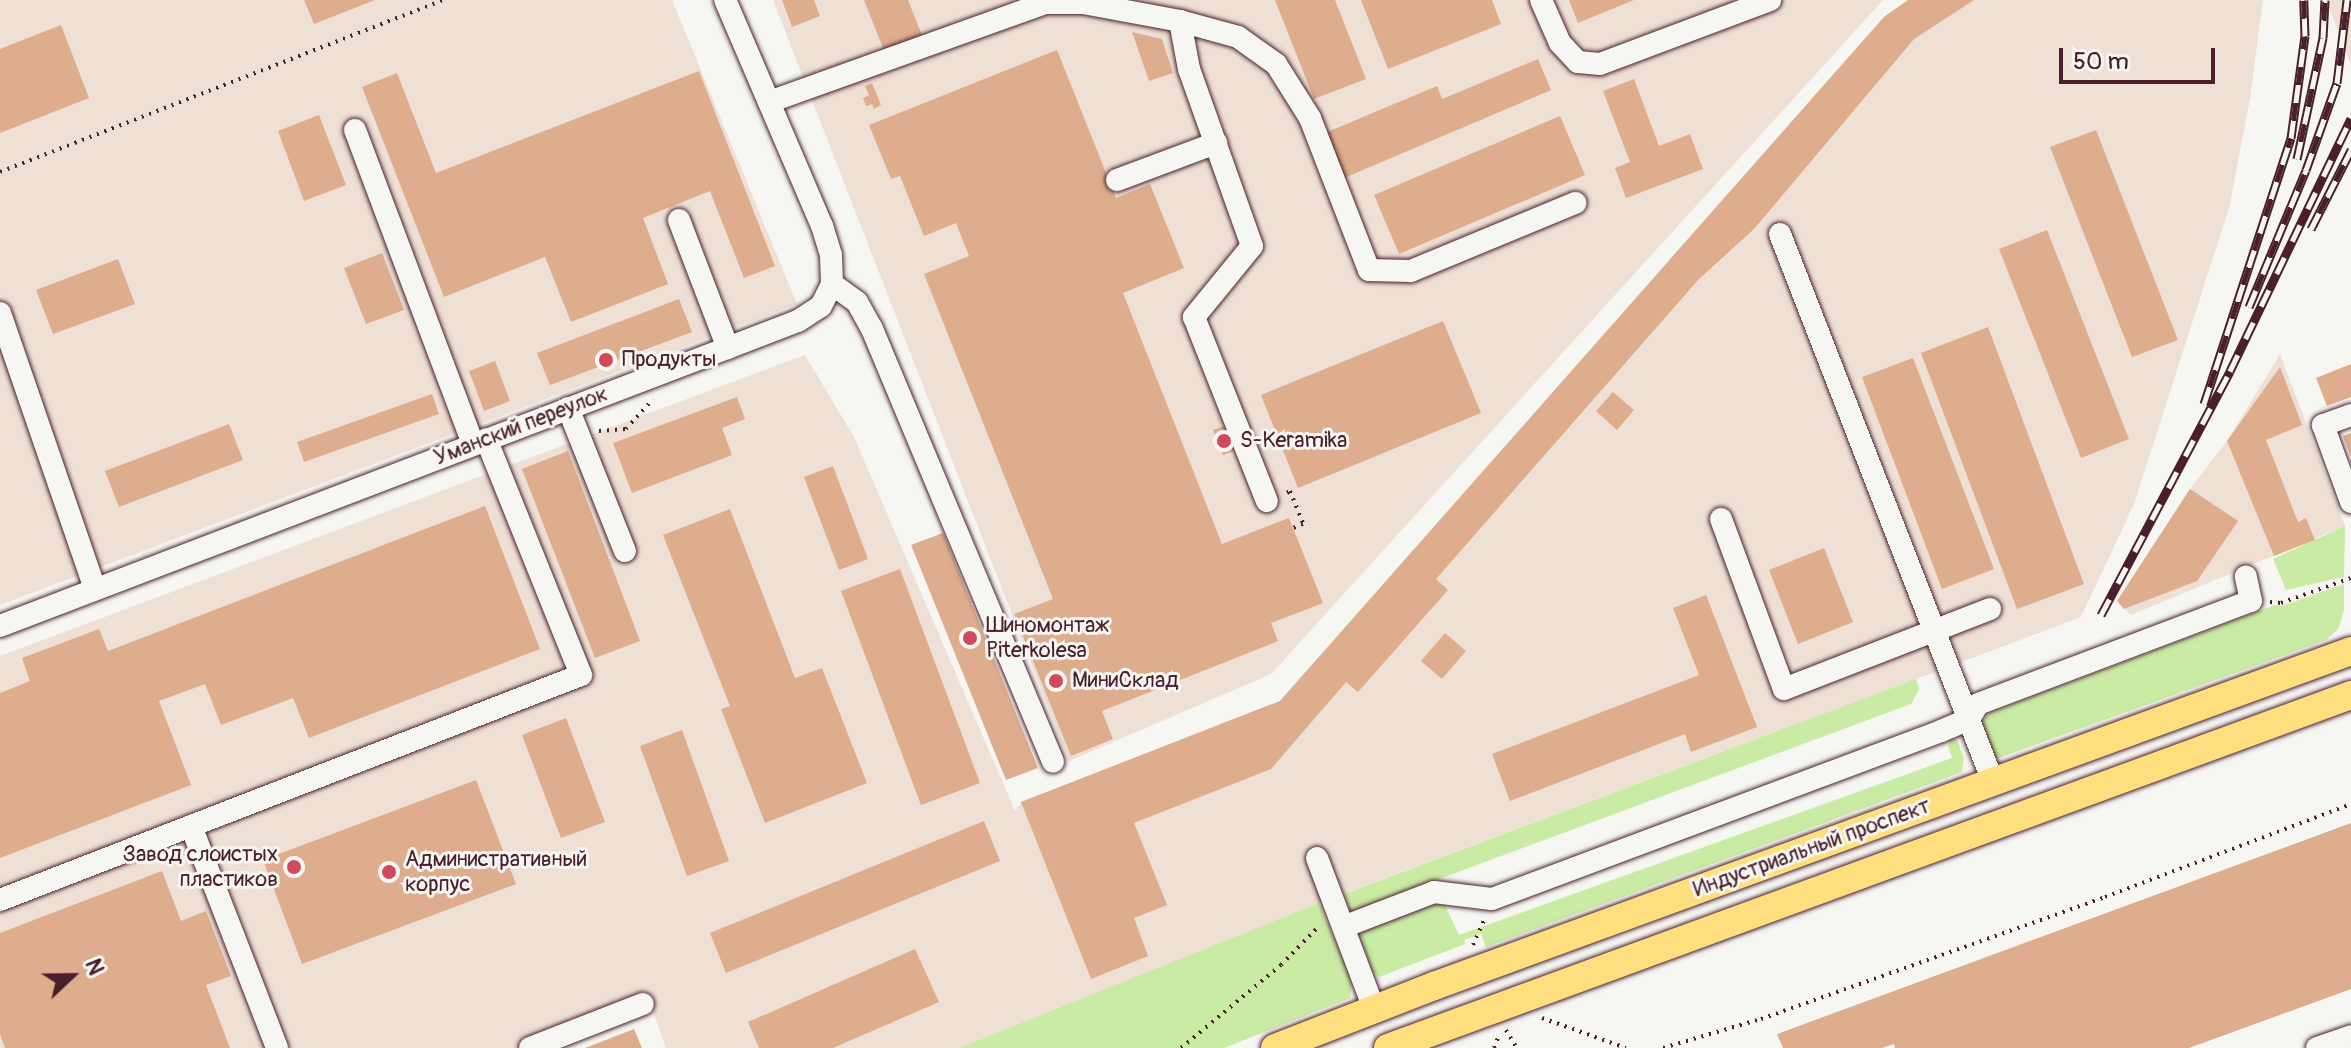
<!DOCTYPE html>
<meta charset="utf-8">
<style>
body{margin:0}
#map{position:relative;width:2351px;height:1048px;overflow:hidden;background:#f6f6f2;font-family:Pangolin,sans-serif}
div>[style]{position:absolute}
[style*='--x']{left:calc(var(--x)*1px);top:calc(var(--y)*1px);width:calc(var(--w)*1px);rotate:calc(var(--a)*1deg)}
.built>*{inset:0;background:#eee0d4}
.green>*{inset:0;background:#c9eba4}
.building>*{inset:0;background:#ddad8e}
.path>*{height:4px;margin-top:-2px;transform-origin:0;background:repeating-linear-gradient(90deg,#4a1f2b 0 2px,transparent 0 8px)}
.roads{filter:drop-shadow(0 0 2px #4a1f2b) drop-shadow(0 0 2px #4a1f2b)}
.minor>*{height:22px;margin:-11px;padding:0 11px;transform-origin:11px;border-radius:11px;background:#f6f6f2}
.major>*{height:28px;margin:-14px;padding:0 14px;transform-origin:14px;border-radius:14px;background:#fedf80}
.rail>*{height:9px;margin-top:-4.5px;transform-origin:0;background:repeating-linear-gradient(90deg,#f6f6f2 0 18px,#4a1f2b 0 36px);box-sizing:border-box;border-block:2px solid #4a1f2b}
.dots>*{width:22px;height:22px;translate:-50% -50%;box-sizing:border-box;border:4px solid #f6f6f2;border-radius:50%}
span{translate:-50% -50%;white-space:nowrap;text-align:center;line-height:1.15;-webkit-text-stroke:6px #f6f6f2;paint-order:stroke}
.poi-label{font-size:22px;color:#4a1f2b}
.left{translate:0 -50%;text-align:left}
.right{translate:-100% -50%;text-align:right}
.street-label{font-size:22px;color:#4a1f2b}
.north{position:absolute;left:32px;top:936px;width:80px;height:80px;-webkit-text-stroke:6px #f6f6f2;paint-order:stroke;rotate:68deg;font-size:22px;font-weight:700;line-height:32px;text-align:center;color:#4a1f2b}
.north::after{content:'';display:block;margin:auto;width:28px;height:36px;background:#4a1f2b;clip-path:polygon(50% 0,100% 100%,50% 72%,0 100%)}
.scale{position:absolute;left:2059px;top:48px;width:156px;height:36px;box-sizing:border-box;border:4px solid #4a1f2b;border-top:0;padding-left:10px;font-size:24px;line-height:28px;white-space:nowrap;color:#4a1f2b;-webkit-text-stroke:6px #f6f6f2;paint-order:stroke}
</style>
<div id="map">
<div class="built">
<div style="clip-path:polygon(0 0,672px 0,797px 304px,0 605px)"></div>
<div style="clip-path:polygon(773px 0,1883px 0,1271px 674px,1069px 761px)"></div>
<div style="clip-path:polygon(1908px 0,2263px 0,2250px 99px,2229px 208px,2134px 504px,2081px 617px,1332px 898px,959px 1048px,666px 1048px,650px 1004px,530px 1048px,0 1048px,0 656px,805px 355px,854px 437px,1015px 811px,1021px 802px,1280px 701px,1884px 17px)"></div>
<div style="clip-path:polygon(2326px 0,2351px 0,2351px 65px)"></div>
<div style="clip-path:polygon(2280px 354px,2345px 526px,2131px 615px,2117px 601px,2190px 489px,2227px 441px)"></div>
</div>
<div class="green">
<div style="clip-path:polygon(2345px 526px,2344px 577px,2286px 590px,2273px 559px)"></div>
<div style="clip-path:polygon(2344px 584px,2344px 611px,2338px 629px,2326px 640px,1996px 759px,1979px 729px,1989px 713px,2275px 605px,2282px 606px)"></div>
<div style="clip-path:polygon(1916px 679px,1919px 689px,1911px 704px,1350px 912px,1344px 894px)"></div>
<div style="clip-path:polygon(1950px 738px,1957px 740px,1964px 758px,1962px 772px,1486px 947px,1481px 934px,1464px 940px,1465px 944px,1379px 977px,1373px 972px,1358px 934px,1367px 925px,1442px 899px,1459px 935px,1952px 758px,1948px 746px)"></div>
<div style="clip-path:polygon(1319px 903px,1352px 981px,1350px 998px,1224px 1048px,959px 1048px)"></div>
</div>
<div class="building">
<div style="clip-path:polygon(304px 0,375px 0,314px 24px)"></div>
<div style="clip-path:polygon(782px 0,814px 0,820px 16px,792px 27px)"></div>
<div style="clip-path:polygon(864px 0,908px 0,923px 38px,885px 53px)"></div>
<div style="clip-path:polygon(1275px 0,1335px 0,1366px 79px,1314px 99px)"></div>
<div style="clip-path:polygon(1361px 0,1492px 0,1501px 24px,1388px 69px)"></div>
<div style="clip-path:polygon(1569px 0,1634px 0,1578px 23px)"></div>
<div style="clip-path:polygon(1908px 0,1974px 0,1914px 39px,1754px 229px,1699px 279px,1436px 579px,1448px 590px,1358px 692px,1346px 682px,1271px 769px,1134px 823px,1167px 905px,1134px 918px,1148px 956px,1091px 979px,1021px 802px,1280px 701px,1884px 17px)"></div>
<div style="clip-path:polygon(61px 25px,89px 98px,0 133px,0 49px)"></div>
<div style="clip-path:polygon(1132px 32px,1162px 39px,1173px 73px,1149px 81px)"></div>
<div style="clip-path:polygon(1057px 50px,1116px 198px,1150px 184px,1184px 268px,1123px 293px,1222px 544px,1289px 518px,1323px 603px,1271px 623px,1278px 641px,1102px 711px,1113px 739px,1071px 756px,1014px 614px,1053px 599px,924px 274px,969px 256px,956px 223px,924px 236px,900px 176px,891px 179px,869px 125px)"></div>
<div style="clip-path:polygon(1538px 59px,1551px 90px,1344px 178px,1325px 133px,1437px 86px,1442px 99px)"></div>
<div style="clip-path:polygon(699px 71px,775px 266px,744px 278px,710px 191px,643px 218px,668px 284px,571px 322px,545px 257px,444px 297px,362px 87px,397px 73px,436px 173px)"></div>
<div style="clip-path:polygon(1634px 79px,1659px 146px,1690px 134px,1703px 169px,1626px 198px,1615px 168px,1630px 162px,1603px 91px)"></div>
<div style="clip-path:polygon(872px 83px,881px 105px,874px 109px,872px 104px,866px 106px,863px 98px,869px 95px,865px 86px)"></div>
<div style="clip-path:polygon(319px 115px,346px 185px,304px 201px,278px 131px)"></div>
<div style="clip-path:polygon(1560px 116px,1585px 175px,1399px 254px,1374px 195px)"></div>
<div style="clip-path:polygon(2096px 130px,2178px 340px,2132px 357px,2050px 147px)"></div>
<div style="clip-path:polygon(2047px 230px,2129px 439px,2081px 458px,1999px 249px)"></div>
<div style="clip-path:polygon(382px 253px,404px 310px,366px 324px,344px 268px)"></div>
<div style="clip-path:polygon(118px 259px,135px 304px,53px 334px,36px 290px)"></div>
<div style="clip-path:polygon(679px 299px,692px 332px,550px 385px,537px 353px)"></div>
<div style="clip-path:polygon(1443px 321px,1481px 413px,1298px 488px,1261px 395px)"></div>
<div style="clip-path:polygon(1988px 327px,2084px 584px,2017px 609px,1921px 353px)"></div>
<div style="clip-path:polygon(1913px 358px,1994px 569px,1942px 589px,1862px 377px)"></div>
<div style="clip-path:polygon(495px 361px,510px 401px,484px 411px,469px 371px)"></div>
<div style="clip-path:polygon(2351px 364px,2351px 397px,2327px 406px,2316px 378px)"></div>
<div style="clip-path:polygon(2280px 367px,2302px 425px,2266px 440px,2298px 522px,2306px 518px,2315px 540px,2274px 556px,2227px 441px)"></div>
<div style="clip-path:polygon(1613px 392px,1634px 410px,1617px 430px,1596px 411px)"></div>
<div style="clip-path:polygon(432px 394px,439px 414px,304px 462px,297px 442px)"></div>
<div style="clip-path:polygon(737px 397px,745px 419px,722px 428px,732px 455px,632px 493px,613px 443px)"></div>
<div style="clip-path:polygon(229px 424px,243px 460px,119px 507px,105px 471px)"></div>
<div style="clip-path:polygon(1224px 426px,1234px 451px,1223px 455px,1213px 430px)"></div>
<div style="clip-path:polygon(2351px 433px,2351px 457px,2343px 436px)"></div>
<div style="clip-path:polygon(568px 451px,640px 641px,595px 658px,522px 469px)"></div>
<div style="clip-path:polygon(833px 466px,868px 559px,839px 570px,804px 477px)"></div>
<div style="clip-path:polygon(2190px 489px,2238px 521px,2197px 581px,2124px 609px,2117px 601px)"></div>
<div style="clip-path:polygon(485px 506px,540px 649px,309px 738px,293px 698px,221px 725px,205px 684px,159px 701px,191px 785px,0 858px,0 693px,30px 681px,22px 658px,99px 629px,108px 651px)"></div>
<div style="clip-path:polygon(730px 509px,795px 678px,822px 668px,867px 783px,765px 823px,721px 709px,730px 706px,663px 535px)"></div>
<div style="clip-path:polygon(943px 533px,1038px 768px,1006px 780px,911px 545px)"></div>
<div style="clip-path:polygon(1824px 548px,1853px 622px,1798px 644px,1769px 570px)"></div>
<div style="clip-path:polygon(900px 569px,980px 783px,921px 805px,841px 591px)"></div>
<div style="clip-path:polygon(1706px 595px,1757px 727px,1691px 752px,1685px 734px,1510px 801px,1492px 754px,1699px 675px,1673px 608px)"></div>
<div style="clip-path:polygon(1445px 633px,1466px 651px,1442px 679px,1421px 661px)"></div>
<div style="clip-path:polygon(566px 718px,605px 822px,561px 838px,522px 735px)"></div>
<div style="clip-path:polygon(682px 730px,729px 861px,687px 876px,640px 746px)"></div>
<div style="clip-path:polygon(476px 780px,516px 884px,302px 964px,263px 860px)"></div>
<div style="clip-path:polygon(984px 821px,1000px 861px,726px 973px,710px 933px)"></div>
<div style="clip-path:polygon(2351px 823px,2351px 989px,2189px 1048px,1895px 1048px,1894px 1044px,1882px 1048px,1783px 1048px,1777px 1034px)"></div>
<div style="clip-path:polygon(162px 871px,181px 921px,206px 911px,231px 976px,206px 985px,230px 1048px,5px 1048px,0 1034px,0 933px)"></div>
<div style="clip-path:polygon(915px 949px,939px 1002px,833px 1048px,759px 1048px,748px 1022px)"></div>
<div style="clip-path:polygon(634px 1029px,642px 1048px,585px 1048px)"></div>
</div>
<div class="path">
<div style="--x:0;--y:172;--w:475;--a:-21.2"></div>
<div style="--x:599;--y:431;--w:27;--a:-4"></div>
<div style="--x:626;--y:429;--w:40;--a:-48"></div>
<div style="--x:1287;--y:493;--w:4;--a:-34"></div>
<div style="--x:1290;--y:491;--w:35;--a:68"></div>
<div style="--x:1303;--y:524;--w:11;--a:158"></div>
<div style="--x:2270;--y:602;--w:11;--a:5"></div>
<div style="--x:2281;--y:603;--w:74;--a:-19.7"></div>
<div style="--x:1473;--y:945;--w:27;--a:-66"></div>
<div style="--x:1542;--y:1018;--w:89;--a:19.7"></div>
<div style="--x:1506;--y:1030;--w:21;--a:59"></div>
<div style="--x:1181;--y:1048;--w:130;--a:-39.7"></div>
<div style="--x:1281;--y:965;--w:56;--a:-45.7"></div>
<div style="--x:1494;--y:1048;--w:14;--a:-69"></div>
<div style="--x:1663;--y:1048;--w:102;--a:-16.5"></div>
<div style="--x:1761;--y:1019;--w:365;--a:-19.5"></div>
<div style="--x:2105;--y:897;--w:263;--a:-20.7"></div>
</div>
<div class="roads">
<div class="minor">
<div style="--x:1541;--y:0;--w:47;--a:66.2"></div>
<div style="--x:1560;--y:43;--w:26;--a:47"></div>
<div style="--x:1578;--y:62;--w:22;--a:5"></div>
<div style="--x:1600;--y:64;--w:182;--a:-20.6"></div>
<div style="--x:1180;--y:21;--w:49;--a:79.4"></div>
<div style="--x:1189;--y:69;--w:188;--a:70.4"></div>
<div style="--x:1252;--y:246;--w:92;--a:129.2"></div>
<div style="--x:1194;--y:317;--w:198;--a:68.4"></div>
<div style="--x:769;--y:102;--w:293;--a:-19.7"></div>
<div style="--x:1045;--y:3;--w:38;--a:0"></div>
<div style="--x:1083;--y:3;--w:99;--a:10.5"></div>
<div style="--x:1180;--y:21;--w:60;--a:15.4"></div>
<div style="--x:1238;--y:37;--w:47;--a:35.4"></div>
<div style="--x:1276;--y:64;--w:64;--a:57.8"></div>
<div style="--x:1310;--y:118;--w:163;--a:68.8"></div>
<div style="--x:1369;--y:270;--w:42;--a:1.4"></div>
<div style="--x:1411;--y:271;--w:178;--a:-22.5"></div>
<div style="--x:355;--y:130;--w:335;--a:69.4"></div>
<div style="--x:1117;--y:180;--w:106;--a:-20.5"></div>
<div style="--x:679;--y:220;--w:137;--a:69.1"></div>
<div style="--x:1780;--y:234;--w:588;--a:68.76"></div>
<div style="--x:832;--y:284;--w:31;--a:36"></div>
<div style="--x:857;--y:302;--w:31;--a:61"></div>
<div style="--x:872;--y:329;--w:469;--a:67.3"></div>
<div style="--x:0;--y:313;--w:292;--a:71"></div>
<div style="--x:568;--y:408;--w:154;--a:68.3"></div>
<div style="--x:2351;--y:415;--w:30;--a:160"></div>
<div style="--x:2323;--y:425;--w:82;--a:70"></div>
<div style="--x:1721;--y:519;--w:181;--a:69.7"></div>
<div style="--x:1784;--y:689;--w:221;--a:-21.2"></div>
<div style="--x:0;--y:626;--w:854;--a:-20.92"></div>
<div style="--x:798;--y:321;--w:27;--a:-33"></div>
<div style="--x:821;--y:306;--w:25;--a:-63"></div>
<div style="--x:832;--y:284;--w:29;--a:-92"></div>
<div style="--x:831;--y:255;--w:30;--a:-107"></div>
<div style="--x:822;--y:226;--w:246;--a:-113.2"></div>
<div style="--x:191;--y:826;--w:238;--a:68.8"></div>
<div style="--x:1317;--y:858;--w:161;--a:69.3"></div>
<div style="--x:0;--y:900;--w:623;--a:-21.17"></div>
<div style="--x:581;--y:675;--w:254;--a:-111.9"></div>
<div style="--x:1343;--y:927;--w:97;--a:-21"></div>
<div style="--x:1434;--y:892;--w:58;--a:6.9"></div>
<div style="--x:1492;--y:899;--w:479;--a:-20.5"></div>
<div style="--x:1941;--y:731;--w:30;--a:-23"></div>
<div style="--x:1969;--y:719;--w:17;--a:-59"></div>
<div style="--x:1978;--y:704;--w:292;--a:-20.7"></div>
<div style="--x:2251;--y:601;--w:25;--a:-102"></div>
<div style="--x:530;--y:1048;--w:121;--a:-21.3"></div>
<div style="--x:2317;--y:1048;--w:36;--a:-19"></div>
</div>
<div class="major">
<div style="--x:1275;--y:1048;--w:171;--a:-21.3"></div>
<div style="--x:1434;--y:986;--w:976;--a:-20.07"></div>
<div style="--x:1388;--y:1048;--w:1026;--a:-20.13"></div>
</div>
</div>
<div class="rail">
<div style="--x:2297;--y:159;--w:124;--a:-77.9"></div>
<div style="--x:2323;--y:38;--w:38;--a:-87"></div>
<div style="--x:2311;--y:229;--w:89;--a:-63.1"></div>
<div style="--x:2249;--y:307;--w:148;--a:-67.4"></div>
<div style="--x:2306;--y:170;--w:92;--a:-70.4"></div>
<div style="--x:2337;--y:83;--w:84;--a:-83.1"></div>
<div style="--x:2204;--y:404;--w:280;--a:-71.9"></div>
<div style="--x:2291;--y:138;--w:103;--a:-82.2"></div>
<div style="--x:2305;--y:36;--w:36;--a:-92"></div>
<div style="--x:2101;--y:615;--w:276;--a:-62.1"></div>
<div style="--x:2230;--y:371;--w:280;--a:-64.4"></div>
</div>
<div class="dots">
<div style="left:606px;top:360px;background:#d1495b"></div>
<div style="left:1224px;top:441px;background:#d1495b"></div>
<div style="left:970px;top:638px;background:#d1495b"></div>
<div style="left:1056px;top:681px;background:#d1495b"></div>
<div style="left:294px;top:867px;background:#d1495b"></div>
<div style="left:389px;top:872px;background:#d1495b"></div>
</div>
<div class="poi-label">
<span class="left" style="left:622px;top:360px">Продукты</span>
<span class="left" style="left:1240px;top:441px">S-Keramika</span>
<span class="left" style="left:986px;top:638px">Шиномонтаж<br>Piterkolesa</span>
<span class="left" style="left:1072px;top:681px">МиниСклад</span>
<span class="right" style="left:278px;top:867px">Завод слоистых<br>пластиков</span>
<span class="left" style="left:405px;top:872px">Административный<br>корпус</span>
</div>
<div class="street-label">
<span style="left:521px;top:426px;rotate:-21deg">Уманский переулок</span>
<span style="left:1812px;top:848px;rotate:-20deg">Индустриальный проспект</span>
</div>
<div class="north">N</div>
<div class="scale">50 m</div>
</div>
